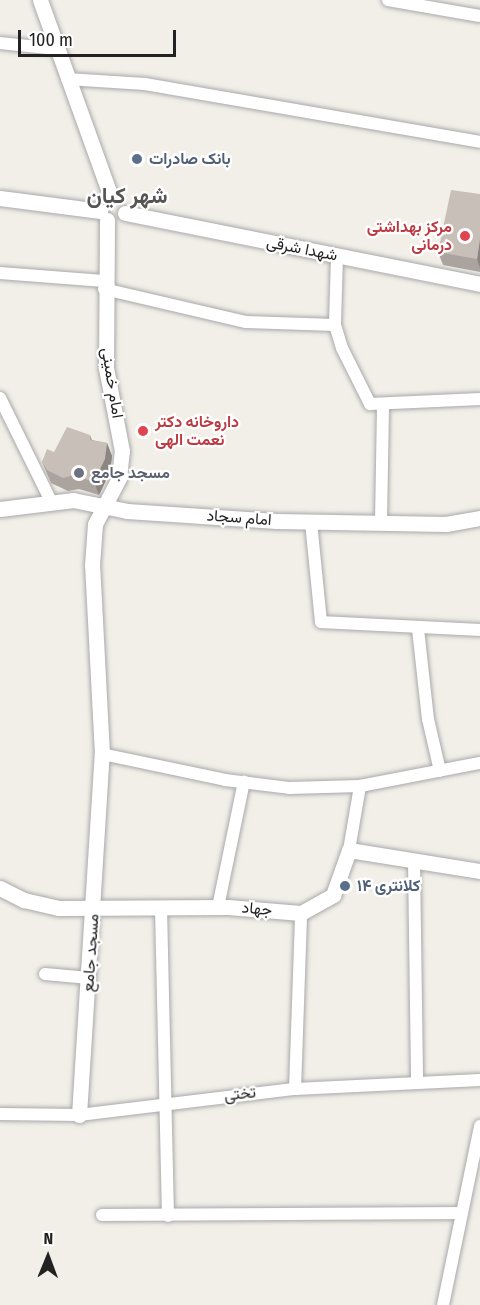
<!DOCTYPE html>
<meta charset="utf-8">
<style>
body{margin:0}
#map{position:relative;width:480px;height:1305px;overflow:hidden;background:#f2efe9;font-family:"Fira Sans Condensed",Vazirmatn,sans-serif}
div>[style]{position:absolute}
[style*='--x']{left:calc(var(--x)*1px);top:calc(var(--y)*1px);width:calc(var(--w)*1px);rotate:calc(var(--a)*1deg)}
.roads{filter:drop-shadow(0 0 2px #a9a9a9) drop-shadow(0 0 2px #a9a9a9)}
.minor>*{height:12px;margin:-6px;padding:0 6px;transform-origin:6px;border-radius:6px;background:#fff}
.tertiary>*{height:15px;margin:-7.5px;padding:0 7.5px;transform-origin:7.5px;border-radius:7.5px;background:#fff}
.wall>*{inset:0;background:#aba49e}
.shaded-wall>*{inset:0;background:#8b8681}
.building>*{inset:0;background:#c7bfb8}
.dots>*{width:16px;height:16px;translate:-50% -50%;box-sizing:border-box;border:3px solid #fff;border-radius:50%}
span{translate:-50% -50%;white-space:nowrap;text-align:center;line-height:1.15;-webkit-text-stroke:4.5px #fff;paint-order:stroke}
.service-label{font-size:16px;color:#4e5e75;font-weight:700}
.left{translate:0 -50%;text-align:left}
.health-label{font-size:16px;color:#be3a42;font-weight:700}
.right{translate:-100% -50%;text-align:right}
.street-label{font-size:16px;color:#222}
.worship-label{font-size:16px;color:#5b616d;font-weight:700}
.district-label{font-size:22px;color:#555;font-weight:700}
.north{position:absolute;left:18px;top:1227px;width:60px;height:60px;-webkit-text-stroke:4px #fff;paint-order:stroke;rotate:1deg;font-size:16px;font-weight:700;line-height:24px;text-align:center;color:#222}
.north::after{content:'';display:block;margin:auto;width:21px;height:27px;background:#222;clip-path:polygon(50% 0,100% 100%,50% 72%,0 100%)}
.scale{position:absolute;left:18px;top:30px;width:158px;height:27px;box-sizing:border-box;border:3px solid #222;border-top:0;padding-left:8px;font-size:18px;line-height:21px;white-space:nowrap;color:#222;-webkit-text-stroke:4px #fff;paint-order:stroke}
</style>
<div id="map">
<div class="roads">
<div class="minor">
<div style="--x:388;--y:0;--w:93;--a:9.9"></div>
<div style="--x:0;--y:43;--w:57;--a:6"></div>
<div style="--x:67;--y:79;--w:78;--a:3.7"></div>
<div style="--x:145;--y:84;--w:340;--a:9.8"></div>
<div style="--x:337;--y:256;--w:69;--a:91.7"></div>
<div style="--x:335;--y:325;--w:24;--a:73"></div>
<div style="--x:342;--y:348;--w:63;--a:63.4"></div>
<div style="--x:370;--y:404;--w:110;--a:-2.6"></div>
<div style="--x:0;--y:273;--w:104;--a:4.4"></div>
<div style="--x:104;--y:289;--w:146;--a:13.1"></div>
<div style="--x:246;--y:322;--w:89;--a:1.9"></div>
<div style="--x:0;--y:398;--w:115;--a:63.7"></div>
<div style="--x:311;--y:522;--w:100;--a:84.3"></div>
<div style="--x:321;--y:622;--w:159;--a:2.9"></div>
<div style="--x:381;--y:522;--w:118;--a:-89"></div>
<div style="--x:418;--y:629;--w:91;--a:83.7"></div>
<div style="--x:428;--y:719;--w:53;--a:77"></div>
<div style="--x:102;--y:754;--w:126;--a:11.9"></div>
<div style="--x:225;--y:780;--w:64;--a:7.1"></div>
<div style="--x:289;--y:788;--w:71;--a:-1.6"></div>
<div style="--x:360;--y:786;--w:122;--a:-10.9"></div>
<div style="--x:349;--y:850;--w:65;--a:-80.2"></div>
<div style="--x:414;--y:861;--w:220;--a:89.2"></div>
<div style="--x:218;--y:907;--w:128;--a:-78.3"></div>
<div style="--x:161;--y:908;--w:308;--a:88.7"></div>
<div style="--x:45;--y:974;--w:44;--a:5.2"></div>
<div style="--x:295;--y:1089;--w:176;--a:-88"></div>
<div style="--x:0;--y:1114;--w:79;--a:0.7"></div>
<div style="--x:79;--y:1115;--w:218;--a:-6.9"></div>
<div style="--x:295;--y:1089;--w:185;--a:-2.8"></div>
<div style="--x:102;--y:1215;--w:360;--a:-0.3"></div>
<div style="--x:443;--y:1305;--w:183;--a:-78.3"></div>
</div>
<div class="tertiary">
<div style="--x:40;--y:0;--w:209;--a:70.2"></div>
<div style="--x:0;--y:198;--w:101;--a:7.4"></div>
<div style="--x:125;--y:213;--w:362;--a:11.3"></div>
<div style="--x:0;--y:509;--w:74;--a:-7"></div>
<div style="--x:73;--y:500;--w:55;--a:11.5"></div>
<div style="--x:127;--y:511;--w:150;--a:3.8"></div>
<div style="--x:277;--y:521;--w:169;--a:1"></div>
<div style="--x:446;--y:524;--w:35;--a:-10"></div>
<div style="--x:0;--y:888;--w:27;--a:27"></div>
<div style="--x:24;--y:900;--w:36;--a:13"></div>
<div style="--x:59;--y:908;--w:169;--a:-0.3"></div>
<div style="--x:228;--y:907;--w:73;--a:4.7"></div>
<div style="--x:301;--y:913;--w:37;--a:-29"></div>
<div style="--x:333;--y:895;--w:48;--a:-70.4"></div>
<div style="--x:349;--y:850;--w:133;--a:9.1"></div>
<div style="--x:79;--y:1115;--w:362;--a:-86.4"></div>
<div style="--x:102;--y:754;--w:189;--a:-93"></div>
<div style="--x:92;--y:565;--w:41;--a:-85.8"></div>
<div style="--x:95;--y:524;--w:52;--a:-62.4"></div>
<div style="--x:119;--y:478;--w:27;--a:-84"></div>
<div style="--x:122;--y:451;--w:85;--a:-100.9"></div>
<div style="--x:106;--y:368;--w:148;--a:-89.6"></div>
</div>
</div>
<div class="wall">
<div style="clip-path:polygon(480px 194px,480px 272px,443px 265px,438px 252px)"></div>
<div style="clip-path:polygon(90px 435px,92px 440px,107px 443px,112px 456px,110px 472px,99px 495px,79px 489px,68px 491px,51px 483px,42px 462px)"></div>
</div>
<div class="shaded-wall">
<div style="clip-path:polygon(480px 239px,480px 268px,477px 259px)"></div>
<div style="clip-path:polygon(107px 443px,112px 456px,110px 472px,99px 495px,94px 482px)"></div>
</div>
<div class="building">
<div style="clip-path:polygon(451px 190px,480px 194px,480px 239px,477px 259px,438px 252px)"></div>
<div style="clip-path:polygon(67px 427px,90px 435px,90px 440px,107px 443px,105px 459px,94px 482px,74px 475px,63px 478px,47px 470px,42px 462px,47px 449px,54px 452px)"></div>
</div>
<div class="dots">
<div style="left:137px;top:159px;background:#5c6f8a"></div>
<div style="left:465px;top:236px;background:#e0444e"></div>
<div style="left:143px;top:431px;background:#e0444e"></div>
<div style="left:79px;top:473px;background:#6b7280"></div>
<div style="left:345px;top:886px;background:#5c6f8a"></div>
</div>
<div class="service-label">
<span class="left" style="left:149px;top:159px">بانک صادرات</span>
<span class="left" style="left:357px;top:886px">کلانتری ۱۴</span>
</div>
<div class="health-label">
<span class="right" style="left:452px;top:236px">مرکز بهداشتی<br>درمانی</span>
<span class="left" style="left:155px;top:431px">داروخانه دکتر<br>نعمت الهی</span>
</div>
<div class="street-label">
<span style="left:302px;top:249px;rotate:11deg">شهدا شرقی</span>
<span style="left:112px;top:383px;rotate:81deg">امام خمینی</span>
<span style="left:239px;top:518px;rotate:4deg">امام سجاد</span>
<span style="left:257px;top:909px;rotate:5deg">جهاد</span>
<span style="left:91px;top:953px;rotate:-86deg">مسجد جامع</span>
<span style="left:240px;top:1094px;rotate:-6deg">تختی</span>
</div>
<div class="worship-label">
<span class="left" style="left:91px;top:473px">مسجد جامع</span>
</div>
<div class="district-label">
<span style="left:127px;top:196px">شهر کیان</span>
</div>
<div class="north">N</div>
<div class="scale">100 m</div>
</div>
